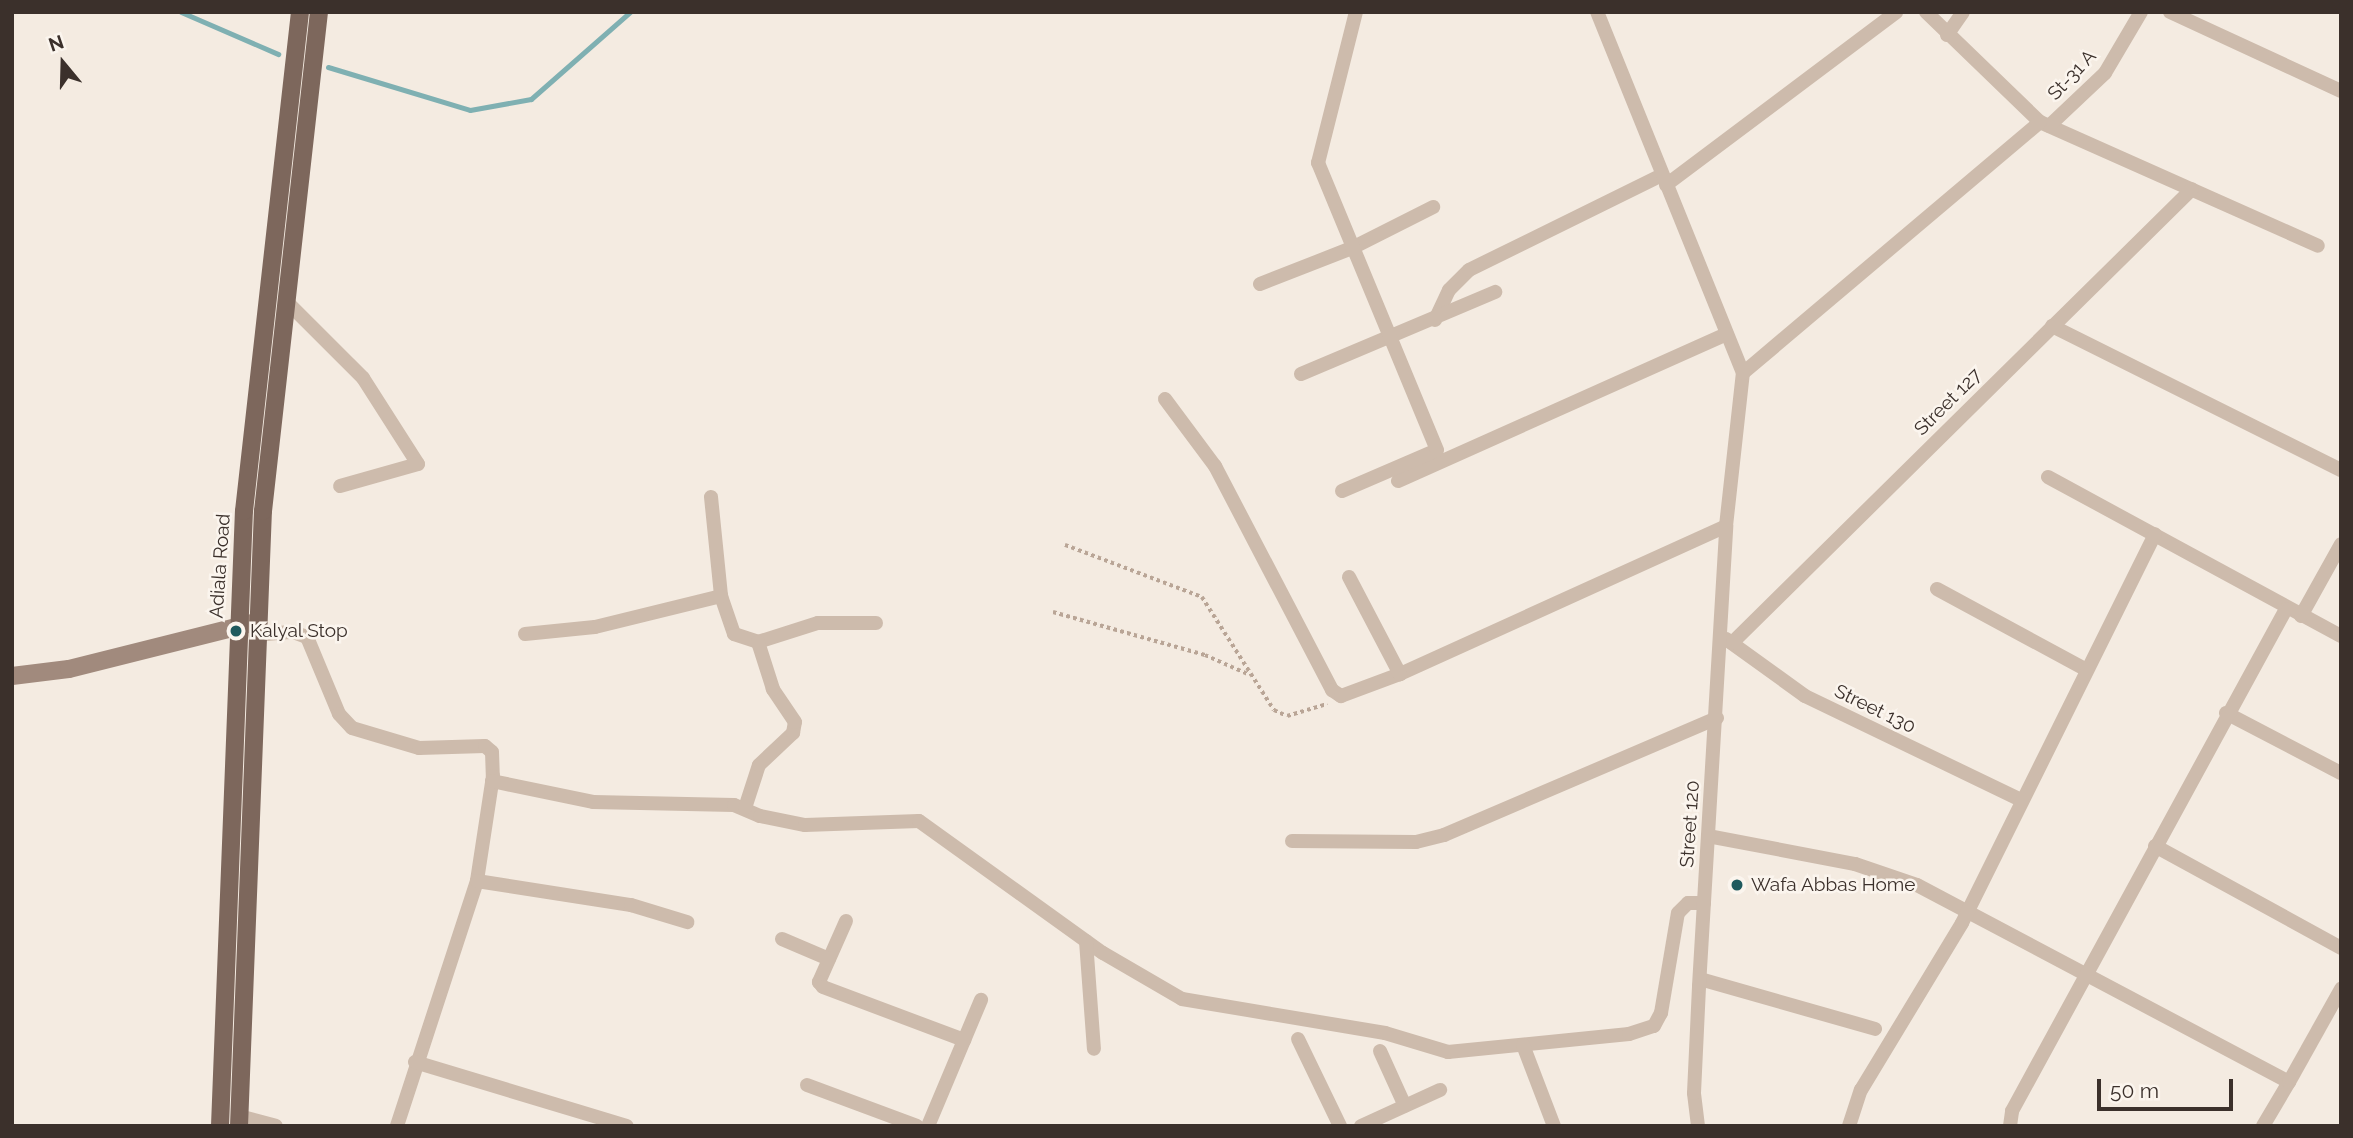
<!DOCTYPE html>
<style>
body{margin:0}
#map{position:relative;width:2353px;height:1138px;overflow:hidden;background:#f4ebe1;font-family:Raleway,sans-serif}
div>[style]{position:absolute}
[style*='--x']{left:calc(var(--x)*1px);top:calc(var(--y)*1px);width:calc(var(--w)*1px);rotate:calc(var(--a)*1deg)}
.stream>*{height:5px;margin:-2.5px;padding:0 2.5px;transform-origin:2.5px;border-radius:2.5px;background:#7fb0b2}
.path>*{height:3.5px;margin-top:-1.75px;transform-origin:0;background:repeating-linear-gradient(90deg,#b9a596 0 3.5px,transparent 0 7px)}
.street>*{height:14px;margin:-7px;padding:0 7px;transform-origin:7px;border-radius:7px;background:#cdbbac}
.secondary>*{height:18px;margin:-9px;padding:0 9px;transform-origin:9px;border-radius:9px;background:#a18a7d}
.primary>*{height:18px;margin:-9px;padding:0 9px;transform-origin:9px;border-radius:9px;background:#7d675c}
.dots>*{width:19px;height:19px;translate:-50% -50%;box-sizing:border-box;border:4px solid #fbf5ee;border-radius:50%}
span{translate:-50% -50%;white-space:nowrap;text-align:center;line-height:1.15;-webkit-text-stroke:5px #fbf5ee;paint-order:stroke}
.street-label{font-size:19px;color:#3b302b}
.poi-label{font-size:19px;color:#3b302b}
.left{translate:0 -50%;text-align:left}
.frame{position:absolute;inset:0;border:14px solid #3b302b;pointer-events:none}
.north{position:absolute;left:28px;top:28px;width:70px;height:70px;-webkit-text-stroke:5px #fbf5ee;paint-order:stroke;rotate:341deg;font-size:19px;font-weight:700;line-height:28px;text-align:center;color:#3b302b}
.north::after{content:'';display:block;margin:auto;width:24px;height:32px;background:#3b302b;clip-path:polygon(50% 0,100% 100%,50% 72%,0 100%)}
.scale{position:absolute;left:2097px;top:1079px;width:136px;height:32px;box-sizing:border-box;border:4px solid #3b302b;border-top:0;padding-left:9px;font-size:21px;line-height:24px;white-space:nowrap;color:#3b302b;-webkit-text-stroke:5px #fbf5ee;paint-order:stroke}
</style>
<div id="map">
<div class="stream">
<div style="--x:181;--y:12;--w:106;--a:23.4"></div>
<div style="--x:328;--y:67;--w:148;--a:16.8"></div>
<div style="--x:470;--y:110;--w:62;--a:-10.2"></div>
<div style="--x:531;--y:99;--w:132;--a:-41.3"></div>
</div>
<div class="path">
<div style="--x:1065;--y:545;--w:147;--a:20.8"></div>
<div style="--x:1202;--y:597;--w:134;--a:57.5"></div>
<div style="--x:1274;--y:710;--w:14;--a:25"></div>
<div style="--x:1287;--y:716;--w:42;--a:-16.7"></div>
<div style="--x:1053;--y:612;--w:158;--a:15.8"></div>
<div style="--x:1205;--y:655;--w:49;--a:24"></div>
</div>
<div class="street">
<div style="--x:1926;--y:12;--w:158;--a:44"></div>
<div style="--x:2040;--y:122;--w:304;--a:24"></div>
<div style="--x:2170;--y:12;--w:188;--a:24.8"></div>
<div style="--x:1947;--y:35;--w:28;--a:-55"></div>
<div style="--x:2049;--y:126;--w:77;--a:-43.4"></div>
<div style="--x:2105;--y:73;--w:71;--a:-59.5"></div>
<div style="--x:1666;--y:185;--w:288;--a:-36.9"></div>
<div style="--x:1260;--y:284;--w:99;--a:-21.4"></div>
<div style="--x:1352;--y:248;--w:91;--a:-26.8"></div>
<div style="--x:286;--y:301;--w:109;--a:45"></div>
<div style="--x:363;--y:378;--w:102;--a:57.4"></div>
<div style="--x:418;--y:464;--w:81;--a:164.2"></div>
<div style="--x:1435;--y:320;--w:33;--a:-65"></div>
<div style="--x:1449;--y:290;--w:28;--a:-45"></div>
<div style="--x:1469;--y:270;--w:215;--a:-26.2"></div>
<div style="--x:2052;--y:326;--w:323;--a:26.5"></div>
<div style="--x:1743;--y:373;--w:389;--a:-40.2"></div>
<div style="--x:1301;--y:374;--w:211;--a:-22.9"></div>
<div style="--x:1165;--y:399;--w:84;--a:53.3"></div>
<div style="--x:1215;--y:466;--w:253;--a:62.4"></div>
<div style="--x:1332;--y:690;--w:11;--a:34"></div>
<div style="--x:1341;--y:696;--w:63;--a:-20.4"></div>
<div style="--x:1400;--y:674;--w:358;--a:-24.4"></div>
<div style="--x:1726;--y:526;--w:154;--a:-83.7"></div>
<div style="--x:1743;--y:373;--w:389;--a:-112"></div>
<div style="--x:2048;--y:477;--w:333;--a:28.5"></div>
<div style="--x:1398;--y:481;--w:360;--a:-24.1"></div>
<div style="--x:1342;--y:491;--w:103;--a:-23.3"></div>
<div style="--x:1437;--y:450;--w:311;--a:-112.5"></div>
<div style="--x:1318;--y:163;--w:156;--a:-75.9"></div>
<div style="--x:711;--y:497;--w:100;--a:84.2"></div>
<div style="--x:721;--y:596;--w:40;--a:71.1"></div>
<div style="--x:734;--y:634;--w:25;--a:18"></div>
<div style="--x:758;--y:642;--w:63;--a:-17.6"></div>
<div style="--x:818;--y:623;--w:58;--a:0"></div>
<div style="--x:1349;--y:577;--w:110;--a:62.3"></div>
<div style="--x:1937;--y:589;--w:170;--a:28.4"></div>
<div style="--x:2301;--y:616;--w:82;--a:-60.9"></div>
<div style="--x:525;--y:634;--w:70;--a:-5.7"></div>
<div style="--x:595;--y:627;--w:130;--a:-13.8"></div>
<div style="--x:255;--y:635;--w:38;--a:-5"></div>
<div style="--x:293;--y:632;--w:15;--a:20"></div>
<div style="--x:307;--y:637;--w:83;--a:67.4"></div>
<div style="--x:339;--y:714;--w:19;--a:47"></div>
<div style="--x:352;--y:728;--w:70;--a:16.6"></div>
<div style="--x:419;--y:748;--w:66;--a:-1.7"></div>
<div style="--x:485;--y:746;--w:9;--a:41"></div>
<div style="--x:492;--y:752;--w:24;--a:88"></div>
<div style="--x:493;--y:776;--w:106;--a:98.7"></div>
<div style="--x:477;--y:881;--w:258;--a:108.1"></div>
<div style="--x:1726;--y:639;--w:97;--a:35.8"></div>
<div style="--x:1805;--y:696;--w:240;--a:25.7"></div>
<div style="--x:1732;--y:643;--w:646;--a:-44.62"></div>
<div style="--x:2226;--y:713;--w:130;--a:27.6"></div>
<div style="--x:492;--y:781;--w:103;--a:11.7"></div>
<div style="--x:593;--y:802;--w:141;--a:1.2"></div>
<div style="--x:734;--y:805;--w:28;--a:23"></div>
<div style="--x:760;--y:816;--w:46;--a:11.3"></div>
<div style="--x:805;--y:825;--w:114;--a:-2"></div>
<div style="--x:919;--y:821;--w:226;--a:35.7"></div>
<div style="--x:1103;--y:953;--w:91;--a:30.2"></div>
<div style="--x:1182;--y:999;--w:206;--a:9.5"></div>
<div style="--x:1385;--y:1033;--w:66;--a:16.8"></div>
<div style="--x:1448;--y:1052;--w:182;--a:-5.7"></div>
<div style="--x:1629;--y:1034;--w:26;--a:-18"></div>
<div style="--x:1654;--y:1026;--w:15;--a:-62"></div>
<div style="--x:1661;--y:1013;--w:101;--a:-80.4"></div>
<div style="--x:1678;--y:913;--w:14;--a:-45"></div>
<div style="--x:1688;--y:903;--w:16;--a:0"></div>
<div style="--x:745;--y:808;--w:45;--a:-72"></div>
<div style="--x:759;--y:765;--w:47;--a:-43.3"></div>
<div style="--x:793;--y:733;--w:11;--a:-80"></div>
<div style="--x:795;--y:722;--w:40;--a:-124"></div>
<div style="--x:773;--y:689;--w:49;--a:-107.7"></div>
<div style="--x:1708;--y:836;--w:150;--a:10.8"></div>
<div style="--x:1855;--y:864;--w:65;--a:18.7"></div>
<div style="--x:1917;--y:885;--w:421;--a:27.9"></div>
<div style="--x:2289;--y:1082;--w:51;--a:120.6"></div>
<div style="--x:1292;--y:841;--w:124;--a:0.5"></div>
<div style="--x:1416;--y:842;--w:29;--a:-14"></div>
<div style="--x:1444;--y:835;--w:297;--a:-23.2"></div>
<div style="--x:2155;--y:846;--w:212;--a:28.7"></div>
<div style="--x:477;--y:881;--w:156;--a:8.9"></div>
<div style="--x:631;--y:905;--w:59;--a:16.9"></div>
<div style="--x:846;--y:921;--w:67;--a:113.9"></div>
<div style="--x:819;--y:982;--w:6;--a:51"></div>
<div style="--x:823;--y:987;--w:151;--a:20.6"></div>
<div style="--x:782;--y:939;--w:51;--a:23.1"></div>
<div style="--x:1086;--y:941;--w:108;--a:85.8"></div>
<div style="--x:1700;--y:979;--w:182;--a:15.9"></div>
<div style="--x:1298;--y:1039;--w:97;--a:64.2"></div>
<div style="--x:1523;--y:1045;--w:87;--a:69.1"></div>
<div style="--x:1380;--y:1051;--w:60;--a:65.6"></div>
<div style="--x:415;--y:1062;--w:221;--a:16.8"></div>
<div style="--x:2289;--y:1082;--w:107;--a:-60.8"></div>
<div style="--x:807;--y:1085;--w:117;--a:20.4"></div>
<div style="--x:239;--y:1116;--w:38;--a:15"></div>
<div style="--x:928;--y:1126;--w:137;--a:-67.2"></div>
<div style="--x:1361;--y:1126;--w:87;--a:-24.5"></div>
<div style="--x:1698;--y:1126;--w:33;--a:-97"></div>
<div style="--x:1694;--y:1093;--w:107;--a:-87.3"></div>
<div style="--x:1699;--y:986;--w:461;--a:-86.6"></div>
<div style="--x:1849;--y:1126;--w:38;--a:-72"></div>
<div style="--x:1861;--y:1090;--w:195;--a:-58.8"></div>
<div style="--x:1962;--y:923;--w:434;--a:-63.6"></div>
<div style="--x:2010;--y:1126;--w:15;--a:-82"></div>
<div style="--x:2012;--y:1111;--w:572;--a:-61.37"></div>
</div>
<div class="secondary">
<div style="--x:12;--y:676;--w:57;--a:-7"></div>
<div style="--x:69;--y:669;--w:189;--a:-14.1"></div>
</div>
<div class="primary">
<div style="--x:220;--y:1126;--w:615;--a:-87.77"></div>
<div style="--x:244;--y:511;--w:502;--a:-83.6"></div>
<div style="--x:239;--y:1126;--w:615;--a:-87.77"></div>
<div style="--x:263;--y:511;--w:502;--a:-83.6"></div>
</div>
<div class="dots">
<div style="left:236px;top:631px;background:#1f5a5e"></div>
<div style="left:1737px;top:885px;background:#1f5a5e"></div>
</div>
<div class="street-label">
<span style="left:2072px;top:75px;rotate:-47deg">St-31 A</span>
<span style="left:1948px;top:402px;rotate:-45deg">Street 127</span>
<span style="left:220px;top:566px;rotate:-86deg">Adiala Road</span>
<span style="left:1875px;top:709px;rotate:26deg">Street 130</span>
<span style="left:1690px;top:824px;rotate:-86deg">Street 120</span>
</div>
<div class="poi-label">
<span class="left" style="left:250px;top:631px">Kalyal Stop</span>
<span class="left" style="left:1751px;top:885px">Wafa Abbas Home</span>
</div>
<div class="frame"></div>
<div class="north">N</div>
<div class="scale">50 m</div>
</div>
